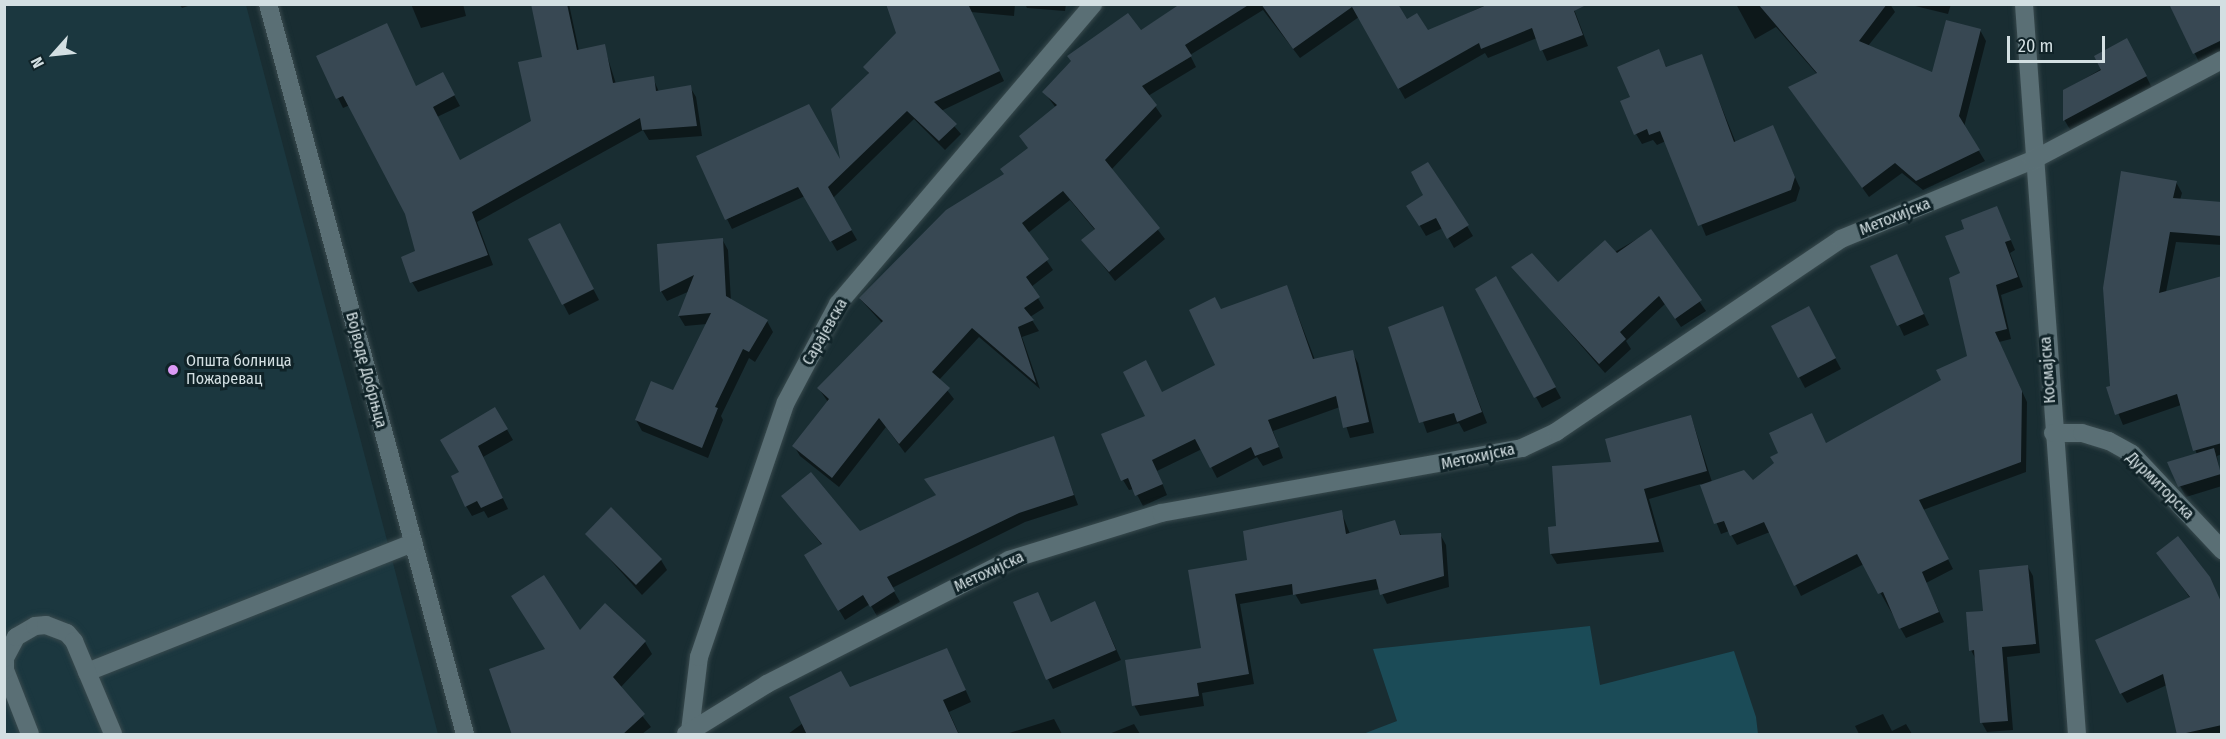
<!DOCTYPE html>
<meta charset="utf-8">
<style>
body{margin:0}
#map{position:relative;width:2226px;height:739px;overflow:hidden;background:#192d32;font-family:"Fira Sans Condensed",sans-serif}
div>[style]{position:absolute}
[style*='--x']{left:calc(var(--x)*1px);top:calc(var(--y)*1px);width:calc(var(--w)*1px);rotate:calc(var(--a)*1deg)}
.built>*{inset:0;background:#1b373f}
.green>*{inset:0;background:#1b4b57}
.shadow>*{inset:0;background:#0007}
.building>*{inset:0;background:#384853}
.roads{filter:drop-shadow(0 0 2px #394a4e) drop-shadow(0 0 2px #394a4e)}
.minor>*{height:18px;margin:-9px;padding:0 9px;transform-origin:9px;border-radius:9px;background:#5a6f75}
.dots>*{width:16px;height:16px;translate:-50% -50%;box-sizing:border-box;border:3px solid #102328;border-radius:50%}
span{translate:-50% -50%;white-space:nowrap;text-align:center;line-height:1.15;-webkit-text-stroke:6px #102328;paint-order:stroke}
.street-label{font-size:16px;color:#d3dfe2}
.poi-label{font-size:16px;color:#d3dfe2}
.left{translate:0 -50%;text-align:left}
.frame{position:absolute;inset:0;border:6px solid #d3dfe2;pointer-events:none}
.north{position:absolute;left:24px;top:24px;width:60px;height:60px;-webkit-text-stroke:4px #102328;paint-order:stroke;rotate:243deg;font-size:16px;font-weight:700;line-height:24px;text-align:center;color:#d3dfe2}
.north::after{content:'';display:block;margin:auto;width:21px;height:27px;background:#d3dfe2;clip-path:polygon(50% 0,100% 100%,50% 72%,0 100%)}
.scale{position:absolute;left:2007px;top:36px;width:98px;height:27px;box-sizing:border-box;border:3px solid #d3dfe2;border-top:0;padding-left:8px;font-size:18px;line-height:21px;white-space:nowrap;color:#d3dfe2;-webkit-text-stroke:4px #102328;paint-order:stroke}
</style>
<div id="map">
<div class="built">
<div style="clip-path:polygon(4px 5px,246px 5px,438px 734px,5px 734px)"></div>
</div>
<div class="green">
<div style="clip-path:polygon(1590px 626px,1600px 685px,1734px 651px,1756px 717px,1758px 734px,1363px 734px,1397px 721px,1373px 649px)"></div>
</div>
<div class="shadow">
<div style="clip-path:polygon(179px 4px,194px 4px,182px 8px)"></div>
<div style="clip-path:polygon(411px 4px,463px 4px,466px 16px,421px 28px)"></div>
<div style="clip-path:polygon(532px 4px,569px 4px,579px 51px,604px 46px,616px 84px,653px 78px,659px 92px,690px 87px,696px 97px,702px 136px,649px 140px,643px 130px,477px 222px,493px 265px,418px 292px,412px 282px,417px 252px,407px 213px,350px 105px,343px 108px,318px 57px,417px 87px,448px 84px,460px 106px,437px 117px,460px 162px,533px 122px,544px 58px)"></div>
<div style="clip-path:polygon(935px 4px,1015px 4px,1014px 16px,971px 12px,1004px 81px,941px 111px,961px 134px,945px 150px,914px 119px,833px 198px,857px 240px,837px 251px,805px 196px,732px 229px,727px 219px,842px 166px,869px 74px,865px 68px)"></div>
<div style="clip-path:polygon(1025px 4px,1066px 4px,1065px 11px,1027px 8px)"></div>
<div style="clip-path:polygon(1182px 4px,1396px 4px,1406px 21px,1427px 32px,1488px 4px,1572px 4px,1588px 46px,1547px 61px,1537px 38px,1488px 58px,1485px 53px,1405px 99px,1359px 17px,1300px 58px,1263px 10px,1190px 55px,1196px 67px,1148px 96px,1162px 116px,1111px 170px,1165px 239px,1115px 281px,1083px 240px,1095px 230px,1070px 200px,1028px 233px,1053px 270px,1031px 287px,1044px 308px,1030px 317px,1039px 331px,1022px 337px,1040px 389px,979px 337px,939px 380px,954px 399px,905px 453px,886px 427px,839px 487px,800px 456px,794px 446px,828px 402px,819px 389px,883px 324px,860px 299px,1005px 175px,1029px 149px,1021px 136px,1056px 108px,1044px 92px)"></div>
<div style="clip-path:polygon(1736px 4px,1890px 4px,1895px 12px,1868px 46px,1934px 74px,1980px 30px,1986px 41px,1964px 127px,1985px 161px,1923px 190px,1902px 173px,1869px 197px,1796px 97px,1817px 74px,1776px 27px,1755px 39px)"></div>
<div style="clip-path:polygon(1907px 4px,1951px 4px,1948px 14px)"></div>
<div style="clip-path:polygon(2222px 4px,2222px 53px,2200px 64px,2173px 9px)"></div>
<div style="clip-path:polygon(2133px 50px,2152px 88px,2071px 131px,2065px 121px,2064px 91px)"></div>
<div style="clip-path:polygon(1658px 51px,1667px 68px,1701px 56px,1736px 143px,1772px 127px,1800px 188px,1796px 201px,1706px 236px,1666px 141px,1657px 145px,1653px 140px,1642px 144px,1636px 134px,1632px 98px)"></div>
<div style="clip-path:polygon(2176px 182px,2182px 193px,2180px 200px,2222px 203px,2222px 245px,2176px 242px,2166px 292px,2222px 278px,2222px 454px,2217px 456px,2222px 486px,2186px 497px,2180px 486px,2197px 455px,2181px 405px,2123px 425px,2108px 388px,2112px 387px)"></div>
<div style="clip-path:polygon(1408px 206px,1467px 226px,1473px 236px,1454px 248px,1443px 228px,1426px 236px)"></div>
<div style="clip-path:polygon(1997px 208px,2015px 250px,2010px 253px,2023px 287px,2001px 295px,2011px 339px,1999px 342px,2027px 402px,2026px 472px,1923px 510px,1953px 569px,1926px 583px,1944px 622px,1906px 638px,1864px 564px,1801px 596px,1770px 532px,1737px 545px,1729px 531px,1721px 534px,1701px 484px,1649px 499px,1664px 552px,1557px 564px,1551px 554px,1550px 528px,1557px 528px,1613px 463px,1691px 416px,1712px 482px,1753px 482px,1943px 381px,1968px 356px,1962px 274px,1966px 229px)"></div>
<div style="clip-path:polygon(1651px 231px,1706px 311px,1681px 327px,1665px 304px,1626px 341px,1631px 349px,1605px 373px,1513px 267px,1558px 285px)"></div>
<div style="clip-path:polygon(565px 235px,599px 300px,569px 315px,530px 240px)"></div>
<div style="clip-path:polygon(722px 239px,728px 250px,731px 301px,767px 321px,773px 332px,755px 362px,749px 358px,721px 416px,723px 420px,708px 458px,642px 431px,636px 420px,674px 392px,707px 324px,685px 326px,679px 316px,690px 291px,667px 301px,661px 291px)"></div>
<div style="clip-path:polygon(1902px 266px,1929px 325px,1904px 336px,1872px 267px)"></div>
<div style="clip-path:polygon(1495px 278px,1561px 398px,1542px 408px,1477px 290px)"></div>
<div style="clip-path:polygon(1287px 287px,1315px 360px,1352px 352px,1358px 363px,1374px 433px,1350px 438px,1340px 407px,1273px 431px,1283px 458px,1263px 466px,1257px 457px,1217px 478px,1202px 449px,1157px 471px,1167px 495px,1143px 506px,1134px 489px,1129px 490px,1123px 480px,1147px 416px,1162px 394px,1217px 366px,1221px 310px)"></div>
<div style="clip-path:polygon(1442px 308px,1487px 423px,1464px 432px,1459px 423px,1427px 433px,1390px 328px)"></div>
<div style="clip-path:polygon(1814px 319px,1841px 369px,1805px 388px,1773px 327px)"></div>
<div style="clip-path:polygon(495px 409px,513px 440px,483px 457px,508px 509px,488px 518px,484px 511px,472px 516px,466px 506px,461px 473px)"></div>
<div style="clip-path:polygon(1053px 438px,1078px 505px,1025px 522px,892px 588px,900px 602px,877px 616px,870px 604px,845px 620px,806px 555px,822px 545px,783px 496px,859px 533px)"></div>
<div style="clip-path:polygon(1341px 511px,1350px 534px,1394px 521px,1402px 537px,1440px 534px,1446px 545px,1449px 587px,1387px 604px,1380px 589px,1301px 604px,1295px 594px,1240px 604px,1254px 684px,1202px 693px,1204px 706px,1140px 716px,1134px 705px,1203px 650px,1249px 561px)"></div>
<div style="clip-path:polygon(587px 534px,661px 560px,667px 570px,642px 595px)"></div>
<div style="clip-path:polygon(2158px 553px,2209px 578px,2222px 670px,2222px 734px,2178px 734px,2167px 685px,2127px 703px,2121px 693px,2190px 598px)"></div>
<div style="clip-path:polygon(2028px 567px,2033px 576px,2040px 653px,2007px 657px,2013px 730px,1987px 732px,1982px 723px,1976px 660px,1971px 650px,1985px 612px)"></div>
<div style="clip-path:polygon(1037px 593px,1051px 623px,1100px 613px,1121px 660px,1053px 689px,1048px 679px)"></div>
<div style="clip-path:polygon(579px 633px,645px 642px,652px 654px,620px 688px,651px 727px,642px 734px,604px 734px,546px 650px)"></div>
<div style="clip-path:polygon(953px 662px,971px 702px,949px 712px,959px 734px,788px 734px,850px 689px)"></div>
<div style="clip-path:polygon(1883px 714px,1892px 731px,1906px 724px,1912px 734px,1859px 734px,1855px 726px)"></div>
<div style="clip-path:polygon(1054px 719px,1062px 734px,1006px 734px)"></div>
<div style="clip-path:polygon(1134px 724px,1140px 734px,1109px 734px)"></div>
</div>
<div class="building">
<div style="clip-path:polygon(531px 4px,567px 4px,577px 50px,605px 44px,613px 83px,654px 76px,656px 91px,691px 85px,697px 126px,642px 130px,640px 118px,472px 212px,488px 255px,410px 283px,401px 257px,415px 251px,405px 214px,343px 96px,336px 99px,316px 56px,387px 23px,416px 86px,443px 72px,455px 95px,433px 107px,460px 160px,531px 121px,518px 62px,542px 57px)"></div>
<div style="clip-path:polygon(886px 4px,968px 4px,1000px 71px,934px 102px,957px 124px,939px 141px,907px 111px,828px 187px,852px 230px,830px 242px,798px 187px,725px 220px,696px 156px,809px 104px,840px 159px,831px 109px,869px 73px,863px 67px,896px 33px)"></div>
<div style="clip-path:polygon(1180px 4px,1250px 4px,1185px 45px,1192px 56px,1142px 86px,1157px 105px,1105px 160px,1160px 228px,1109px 272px,1081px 240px,1095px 229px,1063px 191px,1022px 223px,1049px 259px,1026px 277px,1040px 297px,1024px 308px,1034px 320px,1018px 327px,1036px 383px,972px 328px,932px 372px,950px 388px,899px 444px,879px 418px,832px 478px,792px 446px,829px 399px,817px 388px,883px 321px,859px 298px,946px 210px,1004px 174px,1000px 169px,1028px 148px,1019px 136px,1057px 105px,1042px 92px,1071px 61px,1067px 56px,1128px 13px,1141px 30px)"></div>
<div style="clip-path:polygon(1261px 4px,1398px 4px,1407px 19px,1417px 13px,1428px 30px,1489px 4px,1586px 5px,1574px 11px,1583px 35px,1540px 51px,1532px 28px,1481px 49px,1479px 43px,1398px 89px,1352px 7px,1293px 49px)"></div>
<div style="clip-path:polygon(1758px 4px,1887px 4px,1859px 41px,1932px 72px,1946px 20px,1981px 29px,1959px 116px,1980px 150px,1916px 181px,1895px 163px,1862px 188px,1788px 87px,1817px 73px)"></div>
<div style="clip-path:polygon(2169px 4px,2222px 4px,2222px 40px,2193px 54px)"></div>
<div style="clip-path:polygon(2127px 38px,2147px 76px,2063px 121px,2063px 90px,2101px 70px,2094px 56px)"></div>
<div style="clip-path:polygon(1659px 49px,1666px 67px,1702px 54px,1734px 142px,1773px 125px,1795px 177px,1791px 190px,1698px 226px,1660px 131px,1649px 135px,1647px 129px,1634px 135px,1620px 101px,1630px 97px,1617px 67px)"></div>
<div style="clip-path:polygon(1428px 162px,1469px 225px,1447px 239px,1436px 218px,1419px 226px,1406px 206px,1423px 195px,1411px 172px)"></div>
<div style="clip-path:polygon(2121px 171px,2177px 181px,2173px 198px,2222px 202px,2222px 236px,2170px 232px,2159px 293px,2222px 276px,2222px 443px,2193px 451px,2177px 394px,2115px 415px,2106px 387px,2110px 386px,2103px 288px)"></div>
<div style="clip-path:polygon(1997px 206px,2011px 240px,2005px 242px,2018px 277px,1996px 285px,2007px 329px,1995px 332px,2022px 391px,2021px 462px,1919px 500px,1949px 559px,1922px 572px,1939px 612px,1899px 629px,1883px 592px,1878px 594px,1857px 554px,1794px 586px,1764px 522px,1730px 536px,1724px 521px,1714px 524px,1700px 485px,1744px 470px,1753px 480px,1774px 463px,1770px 457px,1778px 453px,1769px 433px,1812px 413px,1826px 443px,1941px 380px,1936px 370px,1967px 356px,1949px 278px,1960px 273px,1945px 236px,1964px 229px,1961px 220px)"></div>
<div style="clip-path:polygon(560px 223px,594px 289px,562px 305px,528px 239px)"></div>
<div style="clip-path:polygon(1651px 229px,1702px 300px,1675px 319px,1659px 296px,1620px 332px,1626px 339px,1599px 364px,1511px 267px,1532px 253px,1558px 282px,1605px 240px,1617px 253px)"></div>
<div style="clip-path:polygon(723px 238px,726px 296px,768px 320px,749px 352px,743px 349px,715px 407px,718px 408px,702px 448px,635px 420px,651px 381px,673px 390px,711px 313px,678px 316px,694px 275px,660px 292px,657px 244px)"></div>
<div style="clip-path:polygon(1897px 254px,1924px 314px,1897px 326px,1870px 266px)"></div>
<div style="clip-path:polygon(1496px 276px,1556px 387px,1534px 398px,1475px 289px)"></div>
<div style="clip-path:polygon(1287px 285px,1313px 359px,1353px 350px,1369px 422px,1343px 428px,1336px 396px,1268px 420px,1279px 447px,1255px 456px,1251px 447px,1210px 468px,1195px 439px,1152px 460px,1163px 484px,1135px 496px,1128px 478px,1121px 481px,1101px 434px,1145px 416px,1123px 372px,1146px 360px,1162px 392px,1215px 365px,1189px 310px,1215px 297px,1221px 309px)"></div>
<div style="clip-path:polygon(1443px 306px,1482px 412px,1457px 422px,1454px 413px,1419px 423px,1388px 327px)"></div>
<div style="clip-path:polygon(1809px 306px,1836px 358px,1798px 378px,1771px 326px)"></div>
<div style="clip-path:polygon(495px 407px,508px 429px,478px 446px,503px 498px,481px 508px,477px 501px,465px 507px,451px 476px,459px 472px,440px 440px)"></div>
<div style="clip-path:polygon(1691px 415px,1707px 471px,1644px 489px,1659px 542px,1550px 554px,1548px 527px,1556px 526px,1552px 466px,1611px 462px,1605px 439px)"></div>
<div style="clip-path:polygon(1054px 436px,1074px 495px,1019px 513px,887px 577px,895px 591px,870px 607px,863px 595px,838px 611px,804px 555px,822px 544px,781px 496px,811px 472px,860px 531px,936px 495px,924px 479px)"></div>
<div style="clip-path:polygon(2214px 448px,2221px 474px,2178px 487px,2167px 462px)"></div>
<div style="clip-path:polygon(611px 507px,662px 559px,636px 585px,585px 534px)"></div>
<div style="clip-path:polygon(1342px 510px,1346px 534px,1395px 520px,1400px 535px,1441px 533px,1444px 576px,1380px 595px,1376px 579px,1293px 595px,1292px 584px,1235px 594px,1249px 674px,1197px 683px,1199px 696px,1132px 706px,1125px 660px,1201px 648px,1188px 570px,1247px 560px,1243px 531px)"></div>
<div style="clip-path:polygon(2178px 536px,2210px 577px,2222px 604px,2222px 725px,2177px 735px,2163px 674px,2120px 694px,2095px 640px,2190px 597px,2156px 553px)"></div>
<div style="clip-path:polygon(2028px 565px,2036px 644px,2002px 647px,2008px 721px,1980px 723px,1974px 650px,1969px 651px,1966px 612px,1983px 611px,1979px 570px)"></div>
<div style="clip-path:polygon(544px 575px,580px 630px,605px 603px,646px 641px,613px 677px,645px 714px,622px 735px,512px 735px,489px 669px,545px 649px,511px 596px)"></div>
<div style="clip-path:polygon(1038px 592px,1051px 622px,1095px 601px,1116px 650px,1046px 680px,1013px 602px)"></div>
<div style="clip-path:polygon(947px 648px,966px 690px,943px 700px,959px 735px,807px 735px,789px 697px,841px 671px,850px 687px)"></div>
</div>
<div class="roads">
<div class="minor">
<div style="--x:268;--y:4;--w:756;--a:74.9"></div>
<div style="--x:2024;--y:4;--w:732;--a:85.85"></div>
<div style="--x:2053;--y:433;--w:29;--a:0"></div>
<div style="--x:2082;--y:433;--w:28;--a:17"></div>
<div style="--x:2109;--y:441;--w:26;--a:29"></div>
<div style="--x:2132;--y:454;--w:132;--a:46.8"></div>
<div style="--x:87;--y:672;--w:351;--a:-21.6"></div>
<div style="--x:690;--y:731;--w:75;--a:-83.1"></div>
<div style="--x:699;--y:657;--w:269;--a:-71.2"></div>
<div style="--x:786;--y:402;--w:111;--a:-62"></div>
<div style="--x:838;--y:304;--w:394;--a:-49.6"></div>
<div style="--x:30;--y:734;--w:69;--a:-111.3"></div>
<div style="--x:5;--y:670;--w:12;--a:-90"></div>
<div style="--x:5;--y:658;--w:24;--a:-62"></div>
<div style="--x:16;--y:637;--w:22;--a:-30"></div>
<div style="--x:35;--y:626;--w:11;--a:-5"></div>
<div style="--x:46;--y:625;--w:22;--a:21"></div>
<div style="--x:67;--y:633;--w:11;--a:49"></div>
<div style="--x:74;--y:641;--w:101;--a:67.2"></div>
<div style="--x:686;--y:734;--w:95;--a:-31.7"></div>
<div style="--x:767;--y:684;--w:272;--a:-27.1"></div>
<div style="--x:1009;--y:560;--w:159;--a:-17.2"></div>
<div style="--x:1161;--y:513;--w:367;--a:-10.2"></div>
<div style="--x:1522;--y:448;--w:38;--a:-25"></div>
<div style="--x:1556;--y:432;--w:344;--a:-34.1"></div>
<div style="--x:1841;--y:239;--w:208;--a:-22.4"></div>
<div style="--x:2033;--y:160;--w:214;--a:-27.9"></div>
</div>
</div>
<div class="dots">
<div style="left:173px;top:370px;background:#db99f5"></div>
</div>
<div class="street-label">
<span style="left:1895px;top:217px;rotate:-22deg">Метохијска</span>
<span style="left:825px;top:332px;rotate:-60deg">Сарајевска</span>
<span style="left:366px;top:370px;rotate:75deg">Војводе Добрњца</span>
<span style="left:2048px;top:370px;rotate:-94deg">Космајска</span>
<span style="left:1478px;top:457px;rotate:-12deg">Метохијска</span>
<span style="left:2160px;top:486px;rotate:45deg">Дурмиторска</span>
<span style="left:989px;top:572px;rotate:-25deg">Метохијска</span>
</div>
<div class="poi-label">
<span class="left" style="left:186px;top:370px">Општа болница<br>Пожаревац</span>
</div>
<div class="frame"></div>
<div class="north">N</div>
<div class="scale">20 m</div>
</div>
